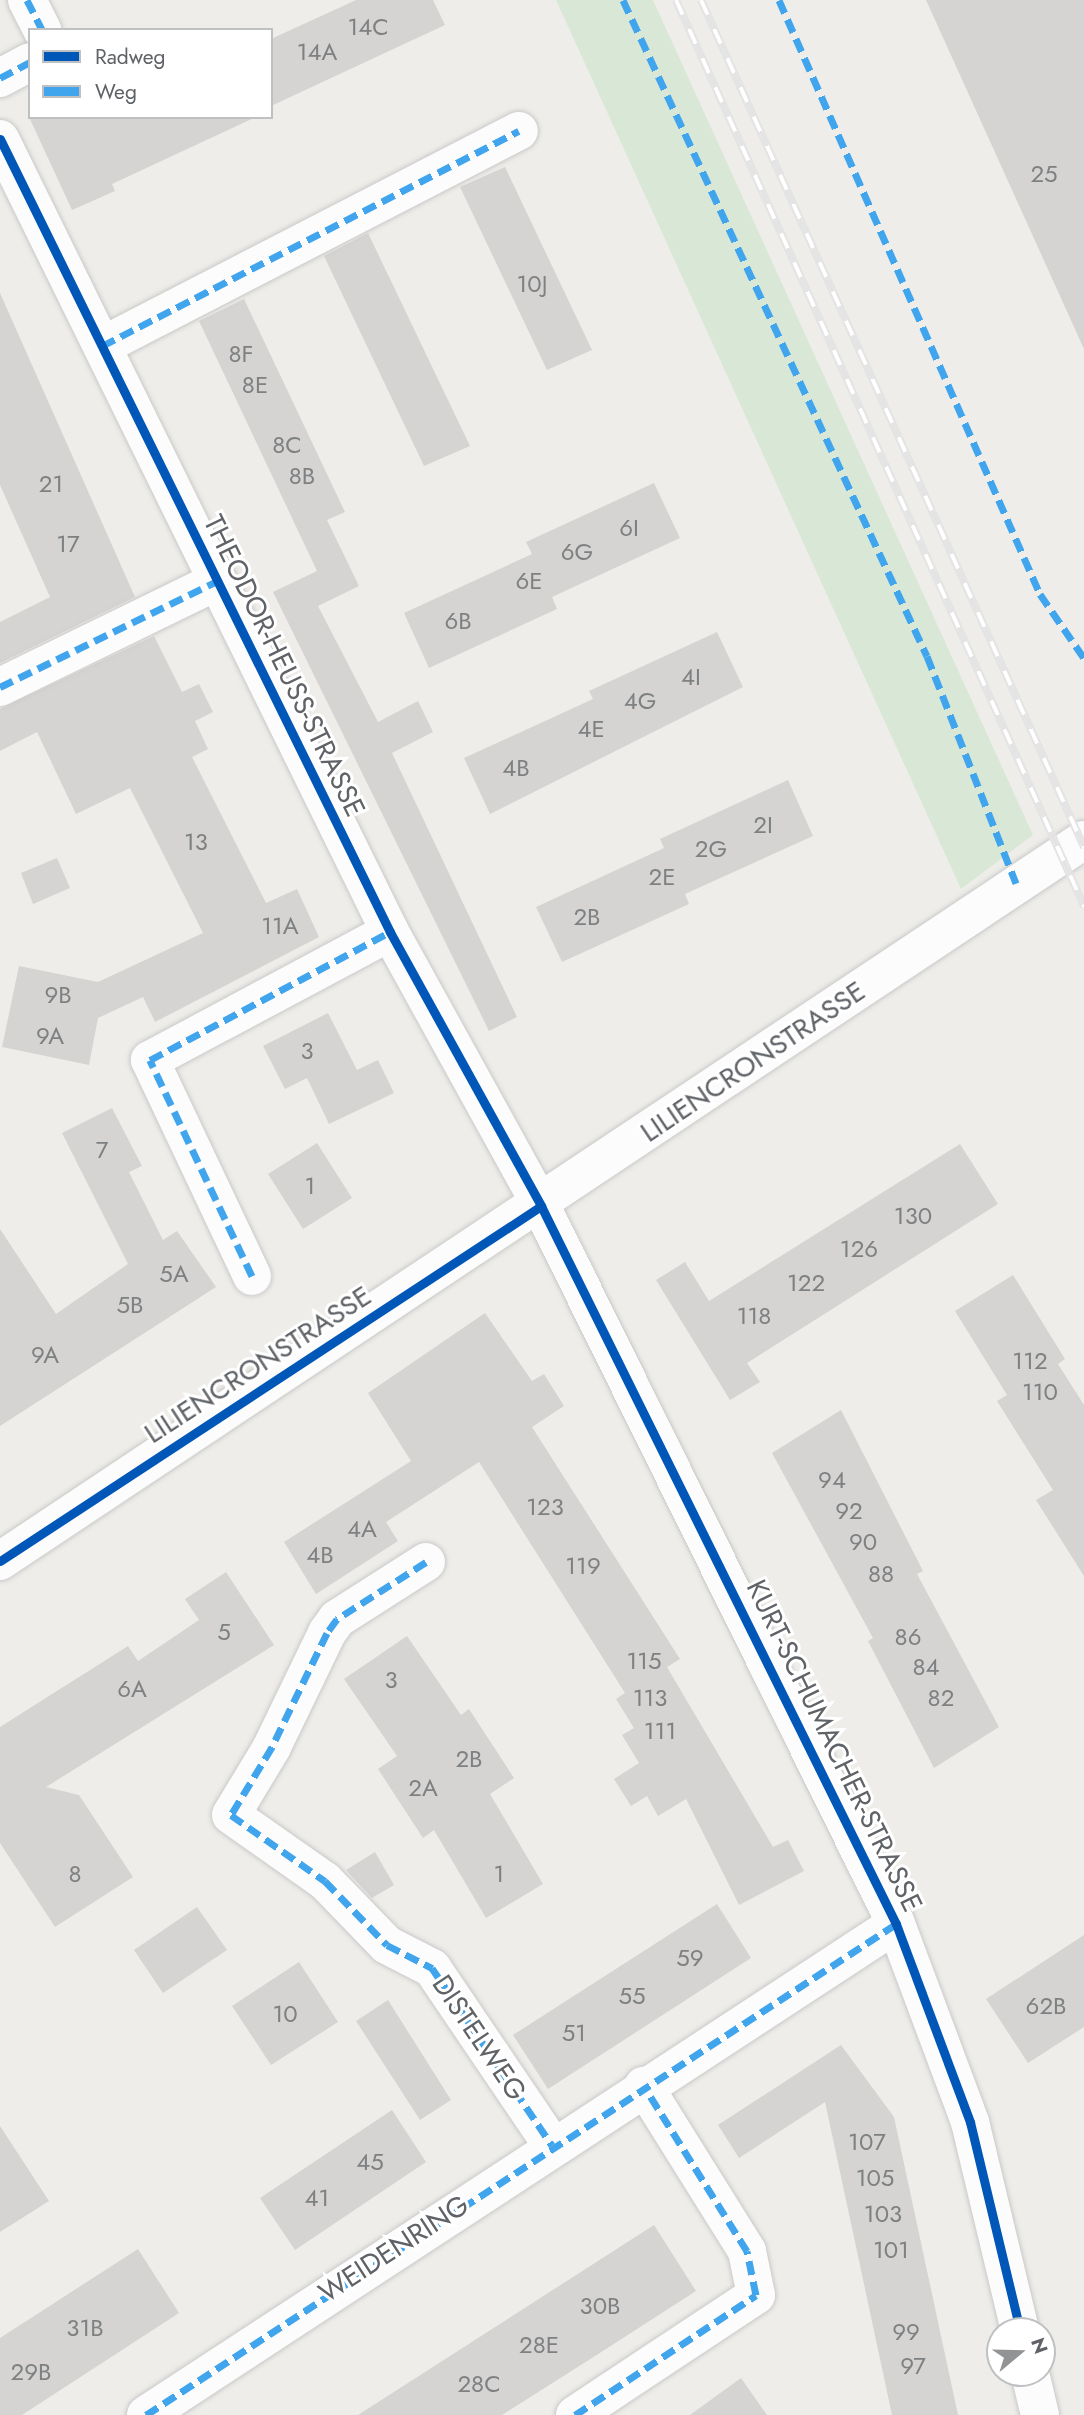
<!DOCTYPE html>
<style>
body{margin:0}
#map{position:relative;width:1084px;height:2415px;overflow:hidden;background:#eeede9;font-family:Jost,sans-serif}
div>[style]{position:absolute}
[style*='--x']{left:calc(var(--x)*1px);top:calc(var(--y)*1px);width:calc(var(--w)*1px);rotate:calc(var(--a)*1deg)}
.green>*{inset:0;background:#d9e8d6}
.building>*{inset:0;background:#d5d4d2}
.roads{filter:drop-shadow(0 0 2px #c9c9c9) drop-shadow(0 0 2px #c9c9c9)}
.minor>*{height:38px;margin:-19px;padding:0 19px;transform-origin:19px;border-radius:19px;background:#fcfcfc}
.rail>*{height:8px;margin-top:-4px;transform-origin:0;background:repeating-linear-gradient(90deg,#fff 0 16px,#e3e4e3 0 32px);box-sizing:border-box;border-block:2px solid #e3e4e3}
.quiet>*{height:7px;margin-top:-3.5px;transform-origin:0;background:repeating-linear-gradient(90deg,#41a5ee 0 14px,transparent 0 21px)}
.cycleway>*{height:9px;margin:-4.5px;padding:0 4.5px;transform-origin:4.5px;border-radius:4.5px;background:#0057b8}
span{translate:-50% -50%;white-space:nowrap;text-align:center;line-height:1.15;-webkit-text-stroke:6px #fff;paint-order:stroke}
.number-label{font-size:24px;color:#7e8082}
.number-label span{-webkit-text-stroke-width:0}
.street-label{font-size:28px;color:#5f6266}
.legend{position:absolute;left:28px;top:28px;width:245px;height:91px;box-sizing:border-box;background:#fff;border:2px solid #bfc0c2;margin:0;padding:9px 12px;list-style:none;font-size:21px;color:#5f6266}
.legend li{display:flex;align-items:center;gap:14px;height:35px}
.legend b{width:35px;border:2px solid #bfc0c2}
.north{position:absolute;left:986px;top:2317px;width:70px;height:70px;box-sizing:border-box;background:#fff;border:2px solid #bfc0c2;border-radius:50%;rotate:71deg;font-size:19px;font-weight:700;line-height:28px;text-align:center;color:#5f6266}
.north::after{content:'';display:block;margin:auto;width:24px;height:32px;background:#919394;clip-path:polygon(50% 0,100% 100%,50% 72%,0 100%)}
</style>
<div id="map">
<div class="green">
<div style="clip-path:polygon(556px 0,653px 0,1033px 835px,961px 889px)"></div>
</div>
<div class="building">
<div style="clip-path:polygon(356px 0,433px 0,445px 25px,271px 106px,271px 39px)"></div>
<div style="clip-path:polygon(926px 0,1084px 0,1084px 349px)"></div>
<div style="clip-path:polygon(29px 117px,256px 117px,112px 184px,115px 191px,72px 210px)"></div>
<div style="clip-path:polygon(505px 167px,592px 350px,547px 370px,460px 187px)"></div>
<div style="clip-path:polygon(368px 233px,470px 446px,424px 466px,324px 256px)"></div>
<div style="clip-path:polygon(0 293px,135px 597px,0 663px,0 622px,50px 597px,0 485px)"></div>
<div style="clip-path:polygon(244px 299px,345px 512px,327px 520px,359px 586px,318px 606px,378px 722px,418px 701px,433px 732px,392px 753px,517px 1017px,489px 1031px,273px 592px,317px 571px,199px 321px)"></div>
<div style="clip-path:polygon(654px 483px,680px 538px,552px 597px,557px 609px,429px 668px,404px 613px,532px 554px,526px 542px)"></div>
<div style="clip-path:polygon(717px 632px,743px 687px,490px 814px,464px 758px,593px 699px,589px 691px)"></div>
<div style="clip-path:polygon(154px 636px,182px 692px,199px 684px,213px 712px,195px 721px,208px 749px,192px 757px,266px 903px,297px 889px,319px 937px,155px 1022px,143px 997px,98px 1018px,89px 1065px,2px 1047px,19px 966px,98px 982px,203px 933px,130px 788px,76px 814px,37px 732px,0 751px,0 709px)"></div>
<div style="clip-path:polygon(788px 780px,813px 836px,685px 894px,689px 904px,562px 962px,536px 907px,664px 848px,660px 839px)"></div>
<div style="clip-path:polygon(57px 858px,70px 888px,33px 904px,21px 873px)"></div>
<div style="clip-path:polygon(328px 1013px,357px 1070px,378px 1060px,394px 1093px,329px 1124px,307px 1078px,285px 1089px,263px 1046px)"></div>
<div style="clip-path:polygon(112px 1108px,142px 1166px,129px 1172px,163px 1240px,177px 1231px,216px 1287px,0 1426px,0 1229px,56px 1314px,128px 1264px,62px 1133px)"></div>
<div style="clip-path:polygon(317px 1143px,352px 1198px,303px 1229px,268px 1174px)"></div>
<div style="clip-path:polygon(960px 1144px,998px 1204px,747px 1363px,760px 1382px,730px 1400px,656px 1280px,685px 1262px,709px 1301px)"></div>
<div style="clip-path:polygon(1013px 1275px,1065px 1359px,1058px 1364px,1084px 1405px,1084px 1576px,1036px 1500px,1053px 1490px,997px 1401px,1007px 1395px,955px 1311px)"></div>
<div style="clip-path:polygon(485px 1313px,532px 1381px,544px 1374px,564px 1406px,532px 1427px,680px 1659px,667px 1667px,773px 1847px,788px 1840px,804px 1871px,739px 1905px,686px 1799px,658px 1816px,647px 1796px,631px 1806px,614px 1779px,639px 1763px,622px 1735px,634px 1728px,616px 1699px,625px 1693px,479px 1462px,386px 1522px,398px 1541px,316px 1594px,284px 1542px,411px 1461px,368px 1393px)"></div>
<div style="clip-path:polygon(841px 1410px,923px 1571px,917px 1574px,999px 1727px,934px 1768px,868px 1641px,873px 1638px,772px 1453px)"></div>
<div style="clip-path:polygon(226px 1572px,274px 1645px,46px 1787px,79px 1795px,133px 1877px,55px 1927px,0 1843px,0 1727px,128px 1646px,138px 1661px,199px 1620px,185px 1599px)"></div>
<div style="clip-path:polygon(407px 1636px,461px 1715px,469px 1709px,514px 1778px,490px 1794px,543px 1884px,486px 1918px,434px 1830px,423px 1838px,378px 1769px,397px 1756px,344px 1679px)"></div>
<div style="clip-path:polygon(375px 1852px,394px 1885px,372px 1898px,346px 1870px)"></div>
<div style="clip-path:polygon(717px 1904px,751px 1958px,548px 2089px,513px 2035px)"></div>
<div style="clip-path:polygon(197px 1907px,227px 1950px,163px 1993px,134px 1950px)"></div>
<div style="clip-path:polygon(1084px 1935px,1084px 2027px,1028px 2063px,986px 1999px)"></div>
<div style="clip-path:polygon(299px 1962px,338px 2022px,271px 2065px,232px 2006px)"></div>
<div style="clip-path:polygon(388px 2000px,451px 2100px,420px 2120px,356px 2021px)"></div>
<div style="clip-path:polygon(841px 2045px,894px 2117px,958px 2415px,892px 2415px,825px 2102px,739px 2158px,718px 2125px)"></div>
<div style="clip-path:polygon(392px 2110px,426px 2162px,295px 2250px,260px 2198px)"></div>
<div style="clip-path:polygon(0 2126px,49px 2201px,0 2232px)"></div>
<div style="clip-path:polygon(654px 2225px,696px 2291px,606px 2349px,502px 2415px,358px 2415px)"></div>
<div style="clip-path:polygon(138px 2249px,179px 2313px,22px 2415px,0 2415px,0 2338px)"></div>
<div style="clip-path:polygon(741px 2378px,767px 2415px,690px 2415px)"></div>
</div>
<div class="roads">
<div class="minor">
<div style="--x:27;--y:0;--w:34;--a:63"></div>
<div style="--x:0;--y:78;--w:34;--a:-28"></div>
<div style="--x:0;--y:139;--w:884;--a:63.81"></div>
<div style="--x:390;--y:932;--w:313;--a:61.1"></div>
<div style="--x:541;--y:1206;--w:801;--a:63.69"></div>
<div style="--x:896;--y:1924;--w:211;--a:69.5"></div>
<div style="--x:970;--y:2122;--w:215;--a:76.5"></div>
<div style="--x:102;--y:346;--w:469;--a:-27.3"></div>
<div style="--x:0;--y:687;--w:242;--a:-26"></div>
<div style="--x:252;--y:1276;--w:239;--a:-115.3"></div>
<div style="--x:150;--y:1060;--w:272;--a:-28.1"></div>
<div style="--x:0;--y:1561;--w:1302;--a:-33.63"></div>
<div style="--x:426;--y:1562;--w:106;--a:147.4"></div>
<div style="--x:337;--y:1619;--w:17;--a:126"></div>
<div style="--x:327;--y:1633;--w:127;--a:115.8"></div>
<div style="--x:272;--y:1747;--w:79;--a:121.1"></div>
<div style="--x:231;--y:1815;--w:115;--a:35.1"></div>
<div style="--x:325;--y:1881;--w:89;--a:45.9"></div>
<div style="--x:387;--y:1945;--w:51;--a:27.1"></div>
<div style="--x:432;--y:1968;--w:214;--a:55.9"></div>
<div style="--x:1030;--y:2373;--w:43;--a:76.6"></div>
<div style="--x:146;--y:2415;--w:896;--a:-33.21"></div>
<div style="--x:575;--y:2415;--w:217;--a:-33.5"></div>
<div style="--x:756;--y:2295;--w:45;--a:-101.6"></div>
<div style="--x:747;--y:2251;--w:195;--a:-122"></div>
</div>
</div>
<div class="rail">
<div style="--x:676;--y:0;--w:994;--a:65.76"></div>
<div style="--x:701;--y:0;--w:930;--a:65.67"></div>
</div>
<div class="quiet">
<div style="--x:27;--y:0;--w:34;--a:63"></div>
<div style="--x:623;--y:0;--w:723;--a:65.14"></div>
<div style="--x:927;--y:656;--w:244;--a:68.6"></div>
<div style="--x:779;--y:0;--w:649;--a:66.28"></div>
<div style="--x:1040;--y:594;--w:78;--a:55.5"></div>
<div style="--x:0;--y:78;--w:34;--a:-28"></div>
<div style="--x:102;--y:346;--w:469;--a:-27.3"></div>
<div style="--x:0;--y:687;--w:242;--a:-26"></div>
<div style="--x:252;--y:1276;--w:239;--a:-115.3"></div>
<div style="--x:150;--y:1060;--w:272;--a:-28.1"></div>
<div style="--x:426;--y:1562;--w:106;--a:147.4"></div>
<div style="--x:337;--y:1619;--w:17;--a:126"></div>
<div style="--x:327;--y:1633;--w:127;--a:115.8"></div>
<div style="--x:272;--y:1747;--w:79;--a:121.1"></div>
<div style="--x:231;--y:1815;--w:115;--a:35.1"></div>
<div style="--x:325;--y:1881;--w:89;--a:45.9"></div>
<div style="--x:387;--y:1945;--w:51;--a:27.1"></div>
<div style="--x:432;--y:1968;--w:214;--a:55.9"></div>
<div style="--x:146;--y:2415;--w:896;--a:-33.21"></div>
<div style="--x:575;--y:2415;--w:217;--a:-33.5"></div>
<div style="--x:756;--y:2295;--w:45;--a:-101.6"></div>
<div style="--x:747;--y:2251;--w:195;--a:-122"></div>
</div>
<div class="cycleway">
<div style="--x:0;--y:139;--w:884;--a:63.81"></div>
<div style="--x:390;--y:932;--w:313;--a:61.1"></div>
<div style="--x:541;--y:1206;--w:801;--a:63.69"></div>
<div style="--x:896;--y:1924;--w:211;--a:69.5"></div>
<div style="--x:970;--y:2122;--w:215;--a:76.5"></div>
<div style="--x:0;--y:1561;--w:647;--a:-33.27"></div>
</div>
<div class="number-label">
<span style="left:368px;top:27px">14C</span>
<span style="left:317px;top:52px">14A</span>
<span style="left:1044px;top:174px">25</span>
<span style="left:532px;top:284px">10J</span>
<span style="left:241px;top:354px">8F</span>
<span style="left:255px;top:385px">8E</span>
<span style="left:287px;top:445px">8C</span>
<span style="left:302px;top:476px">8B</span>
<span style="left:51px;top:484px">21</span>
<span style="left:629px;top:528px">6I</span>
<span style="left:68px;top:544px">17</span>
<span style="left:577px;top:552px">6G</span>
<span style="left:529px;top:581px">6E</span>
<span style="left:458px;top:621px">6B</span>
<span style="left:691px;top:677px">4I</span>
<span style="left:640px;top:701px">4G</span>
<span style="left:591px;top:729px">4E</span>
<span style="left:516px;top:768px">4B</span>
<span style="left:763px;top:825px">2I</span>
<span style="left:196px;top:842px">13</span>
<span style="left:711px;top:849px">2G</span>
<span style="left:662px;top:877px">2E</span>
<span style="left:587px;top:917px">2B</span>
<span style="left:280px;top:926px">11A</span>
<span style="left:58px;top:995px">9B</span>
<span style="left:50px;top:1036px">9A</span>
<span style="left:307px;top:1051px">3</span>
<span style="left:102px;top:1150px">7</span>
<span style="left:310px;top:1186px">1</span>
<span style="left:913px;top:1216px">130</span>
<span style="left:859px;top:1249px">126</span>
<span style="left:174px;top:1274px">5A</span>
<span style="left:806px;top:1283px">122</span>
<span style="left:130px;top:1305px">5B</span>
<span style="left:754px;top:1316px">118</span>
<span style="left:45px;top:1355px">9A</span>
<span style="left:1030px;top:1361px">112</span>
<span style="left:1040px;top:1392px">110</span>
<span style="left:832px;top:1480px">94</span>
<span style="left:545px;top:1507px">123</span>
<span style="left:849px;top:1511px">92</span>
<span style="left:362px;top:1529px">4A</span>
<span style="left:863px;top:1542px">90</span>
<span style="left:320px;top:1555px">4B</span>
<span style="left:583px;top:1566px">119</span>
<span style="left:881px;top:1574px">88</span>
<span style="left:224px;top:1632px">5</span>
<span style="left:908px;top:1637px">86</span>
<span style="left:644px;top:1661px">115</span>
<span style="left:926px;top:1667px">84</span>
<span style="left:391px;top:1680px">3</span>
<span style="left:132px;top:1689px">6A</span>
<span style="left:650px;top:1698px">113</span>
<span style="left:941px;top:1698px">82</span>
<span style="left:660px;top:1731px">111</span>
<span style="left:469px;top:1759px">2B</span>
<span style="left:423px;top:1788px">2A</span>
<span style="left:75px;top:1874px">8</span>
<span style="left:499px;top:1874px">1</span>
<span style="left:690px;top:1958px">59</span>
<span style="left:632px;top:1996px">55</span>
<span style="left:1046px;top:2006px">62B</span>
<span style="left:285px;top:2014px">10</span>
<span style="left:574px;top:2033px">51</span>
<span style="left:867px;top:2142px">107</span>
<span style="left:370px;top:2162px">45</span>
<span style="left:875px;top:2178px">105</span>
<span style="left:317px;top:2198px">41</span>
<span style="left:883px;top:2214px">103</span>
<span style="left:891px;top:2250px">101</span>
<span style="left:600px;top:2306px">30B</span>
<span style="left:85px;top:2328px">31B</span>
<span style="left:906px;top:2332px">99</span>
<span style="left:539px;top:2345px">28E</span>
<span style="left:913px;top:2366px">97</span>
<span style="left:31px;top:2372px">29B</span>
<span style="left:479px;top:2384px">28C</span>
</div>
<div class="street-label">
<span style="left:284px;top:666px;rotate:64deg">THEODOR-HEUSS-STRASSE</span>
<span style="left:753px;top:1062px;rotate:-34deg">LILIENCRONSTRASSE</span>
<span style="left:258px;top:1365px;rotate:-33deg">LILIENCRONSTRASSE</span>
<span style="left:834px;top:1746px;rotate:64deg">KURT-SCHUMACHER-STRASSE</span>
<span style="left:479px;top:2038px;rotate:56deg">DISTELWEG</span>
<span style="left:394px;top:2249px;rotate:-33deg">WEIDENRING</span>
</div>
<ul class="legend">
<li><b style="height:9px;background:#0057b8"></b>Radweg</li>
<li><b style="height:9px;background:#41a5ee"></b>Weg</li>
</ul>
<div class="north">N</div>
</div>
